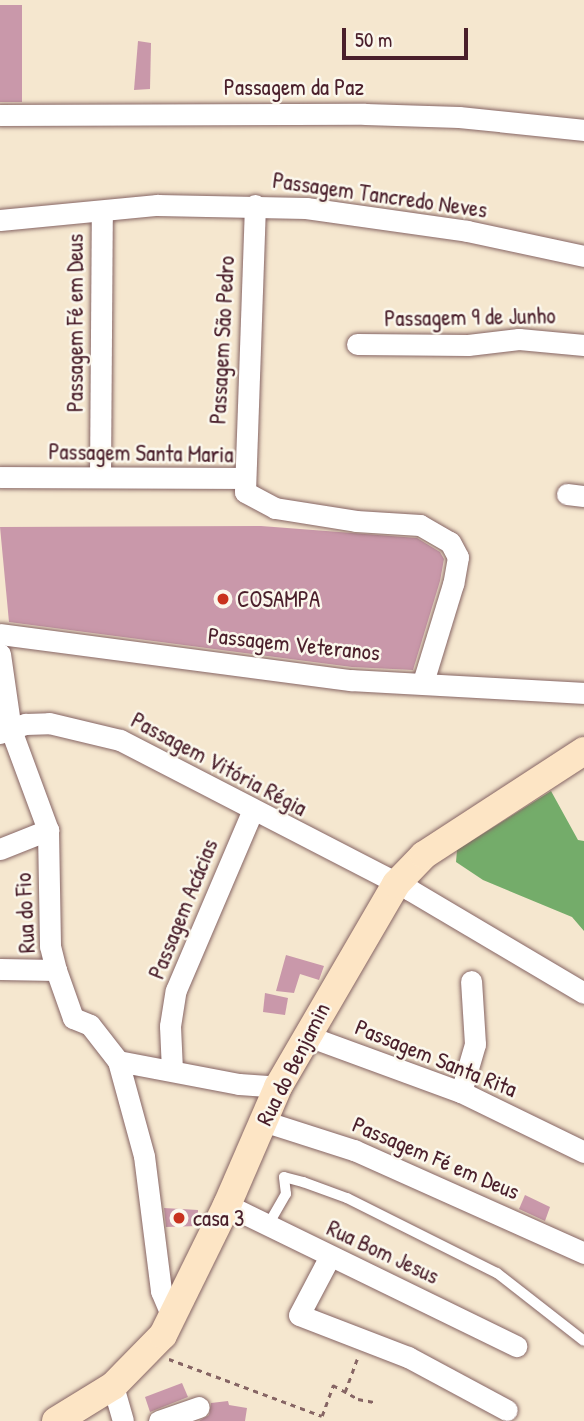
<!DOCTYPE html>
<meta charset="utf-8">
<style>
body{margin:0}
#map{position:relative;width:584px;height:1421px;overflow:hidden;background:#f5e7cf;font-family:"Patrick Hand",sans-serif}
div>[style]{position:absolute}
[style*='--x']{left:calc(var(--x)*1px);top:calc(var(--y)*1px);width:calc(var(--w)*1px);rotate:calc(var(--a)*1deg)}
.forest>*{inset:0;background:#74ac6a}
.building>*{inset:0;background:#c998aa}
.path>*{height:2.5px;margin-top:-1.25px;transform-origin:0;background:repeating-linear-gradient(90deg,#866564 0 5px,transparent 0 10px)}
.roads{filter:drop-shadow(0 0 2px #866564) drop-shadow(0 0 2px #866564)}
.lane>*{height:10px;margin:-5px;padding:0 5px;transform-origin:5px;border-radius:5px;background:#fff}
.street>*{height:21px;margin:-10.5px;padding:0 10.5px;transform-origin:10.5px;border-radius:10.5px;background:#fff}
.secondary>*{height:28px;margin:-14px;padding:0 14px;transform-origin:14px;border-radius:14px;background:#fde5c5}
.dots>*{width:19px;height:19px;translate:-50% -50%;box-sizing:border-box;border:4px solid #fbf7ec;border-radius:50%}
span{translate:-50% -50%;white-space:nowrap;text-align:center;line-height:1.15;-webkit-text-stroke:5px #fbf7ec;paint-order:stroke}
.street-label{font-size:23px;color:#4a1f2b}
.poi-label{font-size:23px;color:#4a1f2b}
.left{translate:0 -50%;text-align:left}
.scale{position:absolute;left:342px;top:28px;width:126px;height:32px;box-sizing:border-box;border:4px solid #4a1f2b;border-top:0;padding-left:9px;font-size:21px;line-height:24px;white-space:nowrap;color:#4a1f2b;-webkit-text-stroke:5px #fbf7ec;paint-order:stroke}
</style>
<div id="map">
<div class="forest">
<div style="clip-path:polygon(551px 791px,578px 840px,584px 841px,584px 931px,572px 917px,483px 880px,456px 862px,457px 850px)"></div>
</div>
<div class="building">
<div style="clip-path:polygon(0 5px,22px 5px,22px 102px,0 102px)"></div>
<div style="clip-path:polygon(138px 41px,151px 43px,150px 89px,134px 90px)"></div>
<div style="clip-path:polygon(261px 526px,417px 538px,440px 552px,444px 559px,440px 581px,413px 670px,352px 667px,9px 622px,0 527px)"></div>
<div style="clip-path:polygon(286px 955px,324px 966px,319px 980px,300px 974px,294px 993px,276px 991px)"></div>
<div style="clip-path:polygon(265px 993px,288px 998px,285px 1015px,263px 1012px)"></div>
<div style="clip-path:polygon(525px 1195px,550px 1207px,545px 1221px,519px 1209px)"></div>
<div style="clip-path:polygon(164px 1208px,198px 1210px,198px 1226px,166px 1227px)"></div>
<div style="clip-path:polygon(182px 1383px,188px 1397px,150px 1412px,145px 1397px)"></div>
<div style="clip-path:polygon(228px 1401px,229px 1405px,247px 1408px,245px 1421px,199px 1421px,209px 1415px,211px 1403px)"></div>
</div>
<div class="path">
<div style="--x:169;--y:1359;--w:163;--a:20.4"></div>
<div style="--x:322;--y:1416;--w:33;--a:-70"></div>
<div style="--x:333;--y:1385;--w:29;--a:29"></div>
<div style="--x:358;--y:1399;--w:16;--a:11"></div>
<div style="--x:345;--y:1392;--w:35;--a:-70"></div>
</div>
<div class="roads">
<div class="lane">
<div style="--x:268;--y:1225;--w:36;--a:-60"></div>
<div style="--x:286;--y:1194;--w:17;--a:-97"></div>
<div style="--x:284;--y:1177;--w:20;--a:15"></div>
<div style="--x:303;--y:1182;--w:47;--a:20"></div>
<div style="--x:347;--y:1198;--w:168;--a:26.6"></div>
<div style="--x:497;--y:1273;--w:110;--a:38"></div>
</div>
<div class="street">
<div style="--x:0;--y:115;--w:365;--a:-0.2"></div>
<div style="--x:365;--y:114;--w:94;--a:1.8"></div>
<div style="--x:459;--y:117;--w:126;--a:5.9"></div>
<div style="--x:255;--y:205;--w:287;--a:92"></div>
<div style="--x:245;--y:492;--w:34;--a:28"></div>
<div style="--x:275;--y:508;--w:82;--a:9.1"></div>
<div style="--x:356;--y:521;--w:64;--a:3.6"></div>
<div style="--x:420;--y:525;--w:34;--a:30"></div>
<div style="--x:450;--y:542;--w:17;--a:62"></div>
<div style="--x:458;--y:557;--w:27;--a:100"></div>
<div style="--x:453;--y:584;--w:102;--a:107"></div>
<div style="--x:0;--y:220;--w:158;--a:-5.5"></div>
<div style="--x:157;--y:205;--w:149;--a:1.2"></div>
<div style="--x:306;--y:208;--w:163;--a:8.1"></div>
<div style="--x:467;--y:231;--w:120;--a:12.1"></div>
<div style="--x:357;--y:344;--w:111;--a:0.5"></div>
<div style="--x:468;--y:345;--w:51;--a:-6.7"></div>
<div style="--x:519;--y:339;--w:65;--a:5.3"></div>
<div style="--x:0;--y:477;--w:242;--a:0.2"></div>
<div style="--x:100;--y:477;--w:265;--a:-89.6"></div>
<div style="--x:567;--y:494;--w:17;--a:7"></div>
<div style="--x:0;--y:634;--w:354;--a:7.5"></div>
<div style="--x:351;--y:680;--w:233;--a:3.2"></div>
<div style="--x:0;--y:654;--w:77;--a:81.8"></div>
<div style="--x:11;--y:730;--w:107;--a:69.7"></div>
<div style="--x:48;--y:830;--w:116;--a:89"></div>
<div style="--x:50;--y:946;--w:25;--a:76"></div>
<div style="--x:56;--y:970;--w:51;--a:70.5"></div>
<div style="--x:73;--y:1018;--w:18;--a:22"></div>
<div style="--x:90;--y:1025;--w:46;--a:52.1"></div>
<div style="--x:118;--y:1061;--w:98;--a:74.7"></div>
<div style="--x:144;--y:1156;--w:136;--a:82.8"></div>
<div style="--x:161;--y:1291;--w:25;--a:67"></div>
<div style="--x:0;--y:733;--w:27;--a:-20"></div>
<div style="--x:25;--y:724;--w:24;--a:-2"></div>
<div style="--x:49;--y:723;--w:73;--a:13.5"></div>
<div style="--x:120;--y:740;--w:326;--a:27.3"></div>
<div style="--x:410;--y:890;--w:202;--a:30.6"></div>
<div style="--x:0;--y:849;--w:52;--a:-21.6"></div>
<div style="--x:0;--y:969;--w:56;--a:1"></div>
<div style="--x:305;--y:1035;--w:166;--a:20.1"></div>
<div style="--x:461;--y:1092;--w:137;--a:26"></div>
<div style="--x:118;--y:1061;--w:123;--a:10.8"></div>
<div style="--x:239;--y:1084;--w:39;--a:4"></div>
<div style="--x:172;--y:1070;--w:44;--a:-92.6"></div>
<div style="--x:170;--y:1026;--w:36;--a:-81"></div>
<div style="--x:176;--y:990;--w:194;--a:-66.9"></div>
<div style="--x:461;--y:1092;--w:50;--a:-73.7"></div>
<div style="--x:475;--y:1044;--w:63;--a:-93.6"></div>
<div style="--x:263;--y:1121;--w:96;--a:17.7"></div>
<div style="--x:354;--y:1150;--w:252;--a:24.1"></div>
<div style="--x:227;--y:1205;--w:322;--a:26"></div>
<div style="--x:329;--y:1258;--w:64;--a:117.8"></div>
<div style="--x:299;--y:1315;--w:117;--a:21.1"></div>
<div style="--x:408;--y:1357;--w:112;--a:28.2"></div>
<div style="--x:113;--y:1386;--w:36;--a:74"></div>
<div style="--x:159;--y:1421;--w:42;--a:-19.3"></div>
</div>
<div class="secondary">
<div style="--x:56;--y:1421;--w:67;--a:-31.6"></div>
<div style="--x:113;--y:1386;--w:71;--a:-45.6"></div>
<div style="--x:163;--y:1335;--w:145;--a:-63.8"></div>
<div style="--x:227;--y:1205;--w:129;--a:-66.6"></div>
<div style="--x:278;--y:1087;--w:235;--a:-59.8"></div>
<div style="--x:396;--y:884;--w:40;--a:-46"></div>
<div style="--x:424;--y:855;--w:191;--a:-33"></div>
</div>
</div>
<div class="dots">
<div style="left:223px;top:599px;background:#c8321e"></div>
<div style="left:179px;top:1218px;background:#c8321e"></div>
</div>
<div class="street-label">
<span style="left:294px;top:87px">Passagem da Paz</span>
<span style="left:380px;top:195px;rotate:8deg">Passagem Tancredo Neves</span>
<span style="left:470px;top:317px;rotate:-1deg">Passagem 9 de Junho</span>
<span style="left:75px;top:323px;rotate:-90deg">Passagem Fé em Deus</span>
<span style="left:222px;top:340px;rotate:-87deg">Passagem São Pedro</span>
<span style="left:141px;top:453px;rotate:1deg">Passagem Santa Maria</span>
<span style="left:294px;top:644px;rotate:6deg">Passagem Veteranos</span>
<span style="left:219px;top:764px;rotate:28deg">Passagem Vitória Régia</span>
<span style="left:183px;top:909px;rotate:-68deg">Passagem Acácias</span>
<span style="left:25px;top:913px;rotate:-93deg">Rua do Fio</span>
<span style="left:436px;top:1058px;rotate:22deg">Passagem Santa Rita</span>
<span style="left:293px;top:1064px;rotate:-63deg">Rua do Benjamin</span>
<span style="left:436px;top:1158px;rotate:23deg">Passagem Fé em Deus</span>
<span style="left:383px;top:1252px;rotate:25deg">Rua Bom Jesus</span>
</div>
<div class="poi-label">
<span class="left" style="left:237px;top:599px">COSAMPA</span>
<span class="left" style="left:193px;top:1218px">casa 3</span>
</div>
<div class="scale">50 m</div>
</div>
